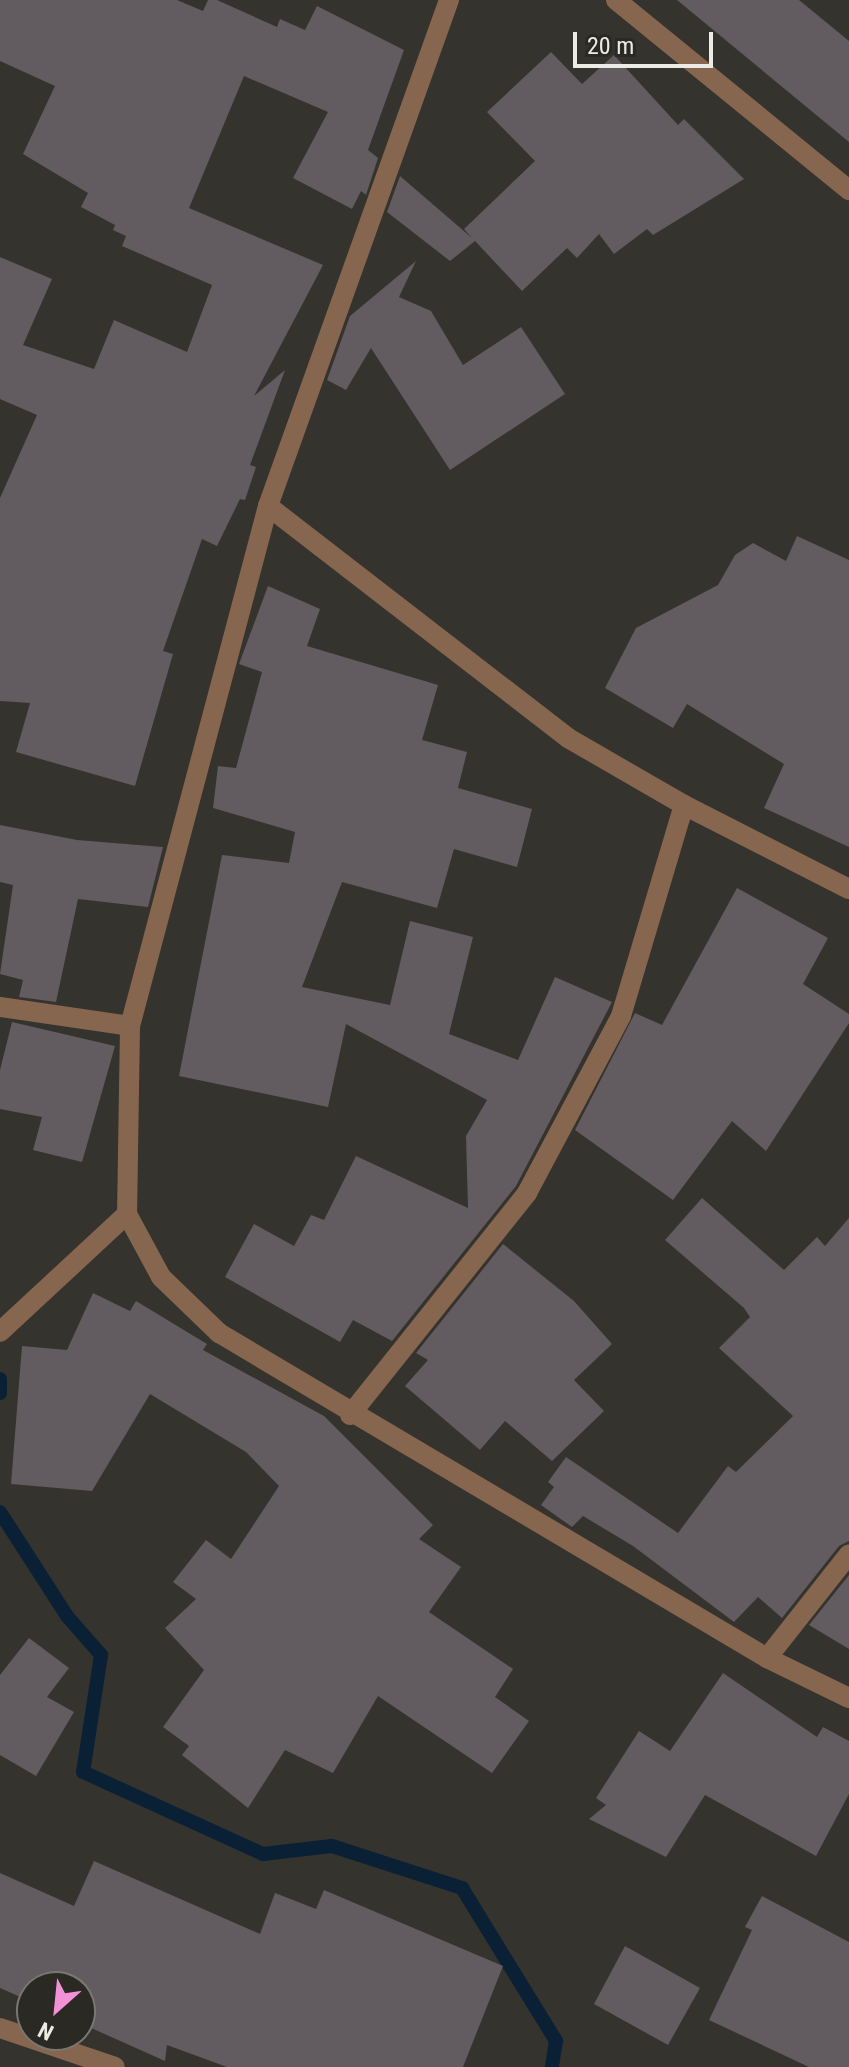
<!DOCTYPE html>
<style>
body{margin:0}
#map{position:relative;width:849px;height:2067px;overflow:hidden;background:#35332d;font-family:"Roboto Condensed",sans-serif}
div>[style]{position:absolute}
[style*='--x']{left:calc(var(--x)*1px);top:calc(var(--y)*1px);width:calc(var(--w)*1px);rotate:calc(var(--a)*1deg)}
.stream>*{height:14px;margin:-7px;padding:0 7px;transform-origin:7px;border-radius:7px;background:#0a2135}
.building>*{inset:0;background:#625b60}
.minor>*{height:20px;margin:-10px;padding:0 10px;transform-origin:10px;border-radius:10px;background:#87664f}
span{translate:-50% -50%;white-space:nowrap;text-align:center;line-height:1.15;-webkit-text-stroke:6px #2b2923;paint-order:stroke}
.north{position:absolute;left:16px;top:1971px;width:80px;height:80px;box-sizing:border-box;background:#2b2923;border:2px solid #787771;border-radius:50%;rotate:207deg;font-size:22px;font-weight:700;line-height:32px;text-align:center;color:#ecebe7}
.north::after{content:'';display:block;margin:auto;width:28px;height:36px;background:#f291d6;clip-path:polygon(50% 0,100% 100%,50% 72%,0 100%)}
.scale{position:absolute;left:573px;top:32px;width:140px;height:36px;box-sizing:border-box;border:4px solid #ecebe7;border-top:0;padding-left:10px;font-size:24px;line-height:28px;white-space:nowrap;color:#ecebe7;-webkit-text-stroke:6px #2b2923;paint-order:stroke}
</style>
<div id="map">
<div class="stream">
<div style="--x:0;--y:1379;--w:14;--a:90"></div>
<div style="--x:0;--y:1512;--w:124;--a:57.2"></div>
<div style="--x:67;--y:1616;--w:52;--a:48.9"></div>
<div style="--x:101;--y:1655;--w:118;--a:98.7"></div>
<div style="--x:83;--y:1772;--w:198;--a:24.5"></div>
<div style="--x:263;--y:1854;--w:69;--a:-6.6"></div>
<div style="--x:332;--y:1846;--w:137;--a:17.9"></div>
<div style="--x:462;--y:1888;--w:180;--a:58.4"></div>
<div style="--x:556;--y:2041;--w:26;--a:99"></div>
</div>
<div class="building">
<div style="clip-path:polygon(0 0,177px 0,203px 11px,208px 0,217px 0,277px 27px,280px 19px,305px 30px,317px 6px,404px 50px,368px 150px,378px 158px,366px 195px,361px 191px,352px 209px,293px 178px,328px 112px,244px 76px,189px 208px,323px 265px,254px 396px,285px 370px,250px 465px,256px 467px,245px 500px,240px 499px,217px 546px,202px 539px,163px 651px,173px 654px,135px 786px,16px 752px,30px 703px,0 701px,0 498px,37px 415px,0 399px,0 257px,52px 279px,23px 345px,94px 369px,114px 320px,187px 352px,212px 285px,122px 246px,126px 236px,113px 230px,115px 225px,81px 207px,88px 193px,23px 154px,55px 86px,0 61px)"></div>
<div style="clip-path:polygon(677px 0,799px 0,849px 41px,849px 142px)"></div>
<div style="clip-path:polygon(551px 52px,582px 84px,614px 55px,678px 125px,684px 119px,744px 179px,653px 235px,647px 229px,614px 254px,599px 234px,577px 258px,567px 248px,522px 291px,475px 241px,450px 261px,387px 212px,400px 176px,472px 238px,464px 229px,535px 161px,487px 112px)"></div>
<div style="clip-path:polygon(416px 261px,399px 297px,431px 311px,463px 365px,521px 327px,565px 394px,450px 470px,371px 348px,346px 390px,327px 380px,350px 316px)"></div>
<div style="clip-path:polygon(797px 536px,849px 560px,849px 847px,764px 808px,784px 764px,687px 704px,673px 728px,605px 688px,636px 628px,718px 585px,735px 555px,753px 543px,786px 561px)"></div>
<div style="clip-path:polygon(268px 586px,320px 609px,307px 646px,438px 685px,422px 740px,467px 752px,458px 788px,532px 809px,517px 867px,454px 849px,437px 908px,342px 882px,302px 987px,390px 1005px,410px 921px,473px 937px,449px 1034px,518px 1060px,555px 977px,612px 1002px,516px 1186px,392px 1341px,353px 1320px,340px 1342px,225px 1277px,254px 1224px,294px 1246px,311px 1215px,324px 1220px,356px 1156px,468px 1208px,466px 1136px,487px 1100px,346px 1024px,328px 1107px,179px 1076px,222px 855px,289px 863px,295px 832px,213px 808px,218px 766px,236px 768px,262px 672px,239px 664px)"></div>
<div style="clip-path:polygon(0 825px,77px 840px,163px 847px,148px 907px,78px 899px,56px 1002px,19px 997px,23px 980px,0 974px,13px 885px,0 882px)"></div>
<div style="clip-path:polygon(737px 888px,828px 938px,803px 984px,849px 1014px,849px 1023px,766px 1151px,732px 1121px,673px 1200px,575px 1130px,635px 1013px,662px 1025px)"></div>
<div style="clip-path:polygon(12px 1022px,115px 1046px,82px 1162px,33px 1150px,42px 1117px,0 1109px,0 1070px)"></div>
<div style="clip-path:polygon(702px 1198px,784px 1270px,817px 1237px,825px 1246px,849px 1218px,849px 1541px,839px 1546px,782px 1618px,758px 1597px,734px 1622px,633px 1546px,583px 1516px,572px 1527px,541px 1505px,554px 1487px,548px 1482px,566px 1457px,678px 1533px,728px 1466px,736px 1472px,793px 1416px,719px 1348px,750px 1317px,744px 1308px,665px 1240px)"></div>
<div style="clip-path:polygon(503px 1244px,574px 1301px,612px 1344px,574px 1380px,604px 1411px,552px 1461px,505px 1421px,480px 1450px,405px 1386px,428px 1360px,416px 1353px)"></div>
<div style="clip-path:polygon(93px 1293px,130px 1311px,136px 1301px,207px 1344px,203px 1350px,324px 1416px,433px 1525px,419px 1539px,461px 1567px,429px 1612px,513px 1669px,495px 1697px,529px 1721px,492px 1773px,378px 1696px,333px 1773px,285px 1750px,248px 1808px,182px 1755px,189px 1746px,163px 1727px,204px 1670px,165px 1628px,196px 1599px,173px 1582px,206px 1540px,231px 1559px,279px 1486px,246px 1452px,150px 1394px,92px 1491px,11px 1484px,22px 1346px,67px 1350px)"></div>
<div style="clip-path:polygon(849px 1575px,849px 1649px,809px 1625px)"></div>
<div style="clip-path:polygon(29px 1638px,69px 1668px,47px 1697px,74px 1712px,36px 1776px,0 1755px,0 1675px)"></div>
<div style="clip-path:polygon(723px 1673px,817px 1737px,823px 1727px,849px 1741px,849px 1794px,816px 1856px,705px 1795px,666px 1857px,589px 1819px,606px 1805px,596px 1798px,639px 1731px,670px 1751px)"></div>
<div style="clip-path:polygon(94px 1861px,260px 1934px,275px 1893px,316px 1909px,324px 1890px,503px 1966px,463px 2067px,227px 2067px,167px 2045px,165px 2061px,80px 2023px,80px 1987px,32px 1987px,32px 2002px,0 1988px,0 1873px,74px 1906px)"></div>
<div style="clip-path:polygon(762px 1896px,849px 1942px,849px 2067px,809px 2067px,709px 2020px,752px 1930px,745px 1927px)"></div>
<div style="clip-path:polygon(625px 1946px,700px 1988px,668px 2045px,594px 2004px)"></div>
</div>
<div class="minor">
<div style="--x:449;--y:0;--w:537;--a:109.68"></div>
<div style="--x:268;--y:506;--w:538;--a:104.86"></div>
<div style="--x:130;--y:1026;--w:188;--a:90.9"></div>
<div style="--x:127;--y:1214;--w:72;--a:61.6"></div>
<div style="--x:161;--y:1277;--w:81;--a:44"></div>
<div style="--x:219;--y:1333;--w:637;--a:30.67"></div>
<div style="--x:767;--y:1658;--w:91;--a:26"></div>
<div style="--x:616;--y:0;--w:301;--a:39.2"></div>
<div style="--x:268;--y:506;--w:379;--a:37.7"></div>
<div style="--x:568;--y:738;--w:134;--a:30"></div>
<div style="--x:684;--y:805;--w:185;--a:27"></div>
<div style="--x:0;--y:1007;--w:131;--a:8.3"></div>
<div style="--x:0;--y:1332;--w:173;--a:-42.9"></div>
<div style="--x:350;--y:1415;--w:284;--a:-51.4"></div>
<div style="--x:527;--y:1193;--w:200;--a:-62"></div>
<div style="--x:621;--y:1016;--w:220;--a:-73.4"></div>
<div style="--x:767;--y:1658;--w:132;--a:-51.7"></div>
<div style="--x:0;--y:2028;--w:121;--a:18.7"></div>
</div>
<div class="north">N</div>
<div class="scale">20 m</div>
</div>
